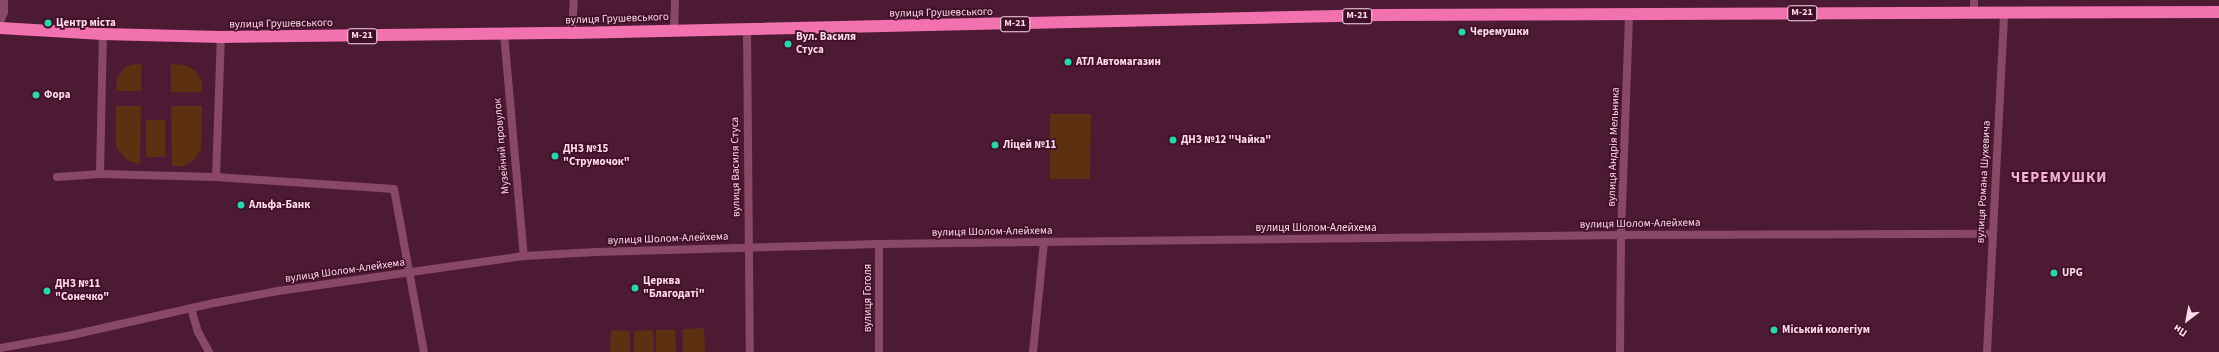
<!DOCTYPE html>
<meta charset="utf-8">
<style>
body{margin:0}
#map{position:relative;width:2219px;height:352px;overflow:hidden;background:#4d1a34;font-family:"Source Sans 3",sans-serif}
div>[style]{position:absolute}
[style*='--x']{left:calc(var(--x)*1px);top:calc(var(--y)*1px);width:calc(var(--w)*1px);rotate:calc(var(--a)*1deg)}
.green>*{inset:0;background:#5d3012}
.minor>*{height:8px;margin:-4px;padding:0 4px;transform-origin:4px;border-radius:4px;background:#8a4867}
.highway>*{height:12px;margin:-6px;padding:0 6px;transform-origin:6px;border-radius:6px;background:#f271af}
.dots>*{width:11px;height:11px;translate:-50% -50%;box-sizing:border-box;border:2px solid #420f2a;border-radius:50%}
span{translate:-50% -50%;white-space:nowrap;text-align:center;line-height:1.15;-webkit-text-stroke:3.5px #420f2a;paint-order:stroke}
.shield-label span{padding:1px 3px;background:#420f2a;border:1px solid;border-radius:3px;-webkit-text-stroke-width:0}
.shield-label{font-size:10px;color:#fddbe8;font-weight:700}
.street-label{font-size:11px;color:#fddbe8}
.poi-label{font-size:11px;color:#fddbe8;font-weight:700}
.left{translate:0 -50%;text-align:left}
.district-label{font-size:15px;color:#f4b3ce;font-weight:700;letter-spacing:1px}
.north{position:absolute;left:2167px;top:300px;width:40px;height:40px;-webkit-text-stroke:3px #420f2a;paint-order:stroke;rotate:212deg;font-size:11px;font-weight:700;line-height:16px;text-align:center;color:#fddbe8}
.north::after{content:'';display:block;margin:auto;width:14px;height:18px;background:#fddbe8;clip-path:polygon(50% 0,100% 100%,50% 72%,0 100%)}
</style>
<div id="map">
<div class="green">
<div style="clip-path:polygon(141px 64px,141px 91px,116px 91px,117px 79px,122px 70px,131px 65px)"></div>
<div style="clip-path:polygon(171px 64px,184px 65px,196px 71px,202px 82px,202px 92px,171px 92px)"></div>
<div style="clip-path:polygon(116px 106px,141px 106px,140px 164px,128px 161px,116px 148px)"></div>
<div style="clip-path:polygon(171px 106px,202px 106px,201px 149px,194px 160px,184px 166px,172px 166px)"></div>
<div style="clip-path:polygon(1050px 114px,1091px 114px,1090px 179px,1050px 179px)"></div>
<div style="clip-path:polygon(146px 120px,165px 120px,165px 157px,146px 157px)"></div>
<div style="clip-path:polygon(704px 328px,705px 352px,683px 352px,683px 329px)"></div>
<div style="clip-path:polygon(611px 330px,630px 331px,630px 352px,610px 352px)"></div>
<div style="clip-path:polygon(653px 330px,654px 352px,634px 352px,634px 331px)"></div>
<div style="clip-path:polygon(656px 330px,675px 330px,676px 352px,656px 352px)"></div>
</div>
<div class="minor">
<div style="--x:1974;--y:0;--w:12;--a:90"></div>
<div style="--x:0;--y:22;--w:11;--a:-68"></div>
<div style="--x:4;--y:12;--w:12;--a:-90"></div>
<div style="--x:747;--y:29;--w:323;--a:89.5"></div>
<div style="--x:674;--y:30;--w:30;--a:-88"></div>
<div style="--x:572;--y:33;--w:33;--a:-87"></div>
<div style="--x:504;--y:34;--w:223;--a:84.9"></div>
<div style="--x:100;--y:174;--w:140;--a:-88.8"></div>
<div style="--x:57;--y:177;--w:43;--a:-4"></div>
<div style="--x:100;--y:174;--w:116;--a:1.5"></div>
<div style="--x:216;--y:177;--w:178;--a:3.9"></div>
<div style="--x:394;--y:189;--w:166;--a:79.6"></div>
<div style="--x:216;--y:177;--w:140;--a:-88"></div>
<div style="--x:191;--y:308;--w:25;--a:74"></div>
<div style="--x:198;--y:332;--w:23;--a:61"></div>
<div style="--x:0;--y:348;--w:73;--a:-10.2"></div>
<div style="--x:72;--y:335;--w:146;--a:-12.7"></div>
<div style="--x:214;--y:303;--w:65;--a:-10.6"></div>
<div style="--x:278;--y:291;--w:248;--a:-8.1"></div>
<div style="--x:524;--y:256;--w:72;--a:-3.2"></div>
<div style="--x:596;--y:252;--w:283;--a:-1.6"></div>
<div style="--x:879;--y:244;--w:742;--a:-0.69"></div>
<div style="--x:1621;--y:235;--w:371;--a:-0.2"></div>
<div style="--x:879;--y:352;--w:108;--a:-90"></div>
<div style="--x:1033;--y:352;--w:111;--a:-84.3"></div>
<div style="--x:1620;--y:352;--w:117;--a:-89.5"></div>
<div style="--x:1621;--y:235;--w:221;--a:-87.9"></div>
<div style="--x:1987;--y:352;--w:339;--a:-87.1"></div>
</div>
<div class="highway">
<div style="--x:0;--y:28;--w:103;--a:3.3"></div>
<div style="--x:103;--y:34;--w:118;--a:1.5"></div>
<div style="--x:221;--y:37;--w:351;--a:-0.7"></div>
<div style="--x:572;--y:33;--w:809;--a:-1.27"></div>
<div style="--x:1381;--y:15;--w:838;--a:-0.21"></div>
</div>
<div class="dots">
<div style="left:48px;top:23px;background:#28d5ad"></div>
<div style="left:1462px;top:32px;background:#28d5ad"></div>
<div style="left:788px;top:44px;background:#28d5ad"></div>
<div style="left:1068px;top:62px;background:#28d5ad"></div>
<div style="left:36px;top:95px;background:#28d5ad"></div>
<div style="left:1173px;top:140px;background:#28d5ad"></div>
<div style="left:995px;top:145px;background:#28d5ad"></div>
<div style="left:555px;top:156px;background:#28d5ad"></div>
<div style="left:241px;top:205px;background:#28d5ad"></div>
<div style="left:2054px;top:273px;background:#28d5ad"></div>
<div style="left:635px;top:288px;background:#28d5ad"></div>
<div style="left:47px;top:291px;background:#28d5ad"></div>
<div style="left:1774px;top:330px;background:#28d5ad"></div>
</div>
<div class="shield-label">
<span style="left:1802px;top:13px">М-21</span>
<span style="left:1357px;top:16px">М-21</span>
<span style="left:1015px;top:24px">М-21</span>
<span style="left:362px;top:36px">М-21</span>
</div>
<div class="street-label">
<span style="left:941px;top:13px;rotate:-1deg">вулиця Грушевського</span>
<span style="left:617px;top:19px;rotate:-2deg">вулиця Грушевського</span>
<span style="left:281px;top:24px;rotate:-1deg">вулиця Грушевського</span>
<span style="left:502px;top:146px;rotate:-95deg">Музейний провулок</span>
<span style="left:1614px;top:147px;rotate:-88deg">вулиця Андрія Мельника</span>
<span style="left:736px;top:167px;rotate:-91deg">вулиця Василя Стуса</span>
<span style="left:1984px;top:182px;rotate:-87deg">вулиця Романа Шухевича</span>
<span style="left:1640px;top:224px;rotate:-1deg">вулиця Шолом-Алейхема</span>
<span style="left:1316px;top:228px">вулиця Шолом-Алейхема</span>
<span style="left:992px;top:232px;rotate:-1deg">вулиця Шолом-Алейхема</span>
<span style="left:668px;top:239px;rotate:-2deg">вулиця Шолом-Алейхема</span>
<span style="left:345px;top:271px;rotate:-8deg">вулиця Шолом-Алейхема</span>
<span style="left:868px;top:298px;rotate:-90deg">вулиця Гоголя</span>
</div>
<div class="poi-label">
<span class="left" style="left:56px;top:23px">Центр міста</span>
<span class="left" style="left:1470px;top:32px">Черемушки</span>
<span class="left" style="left:796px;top:44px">Вул. Василя<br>Стуса</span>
<span class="left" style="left:1076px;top:62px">АТЛ Автомагазин</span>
<span class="left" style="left:44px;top:95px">Фора</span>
<span class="left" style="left:1181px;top:140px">ДНЗ №12 "Чайка"</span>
<span class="left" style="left:1003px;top:145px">Ліцей №11</span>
<span class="left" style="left:563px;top:156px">ДНЗ №15<br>"Струмочок"</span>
<span class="left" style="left:249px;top:205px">Альфа-Банк</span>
<span class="left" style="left:2062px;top:273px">UPG</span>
<span class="left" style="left:643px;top:288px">Церква<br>"Благодаті"</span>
<span class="left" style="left:55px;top:291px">ДНЗ №11<br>"Сонечко"</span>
<span class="left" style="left:1782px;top:330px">Міський колегіум</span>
</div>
<div class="district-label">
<span style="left:2059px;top:178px">ЧЕРЕМУШКИ</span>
</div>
<div class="north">Пн</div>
</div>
